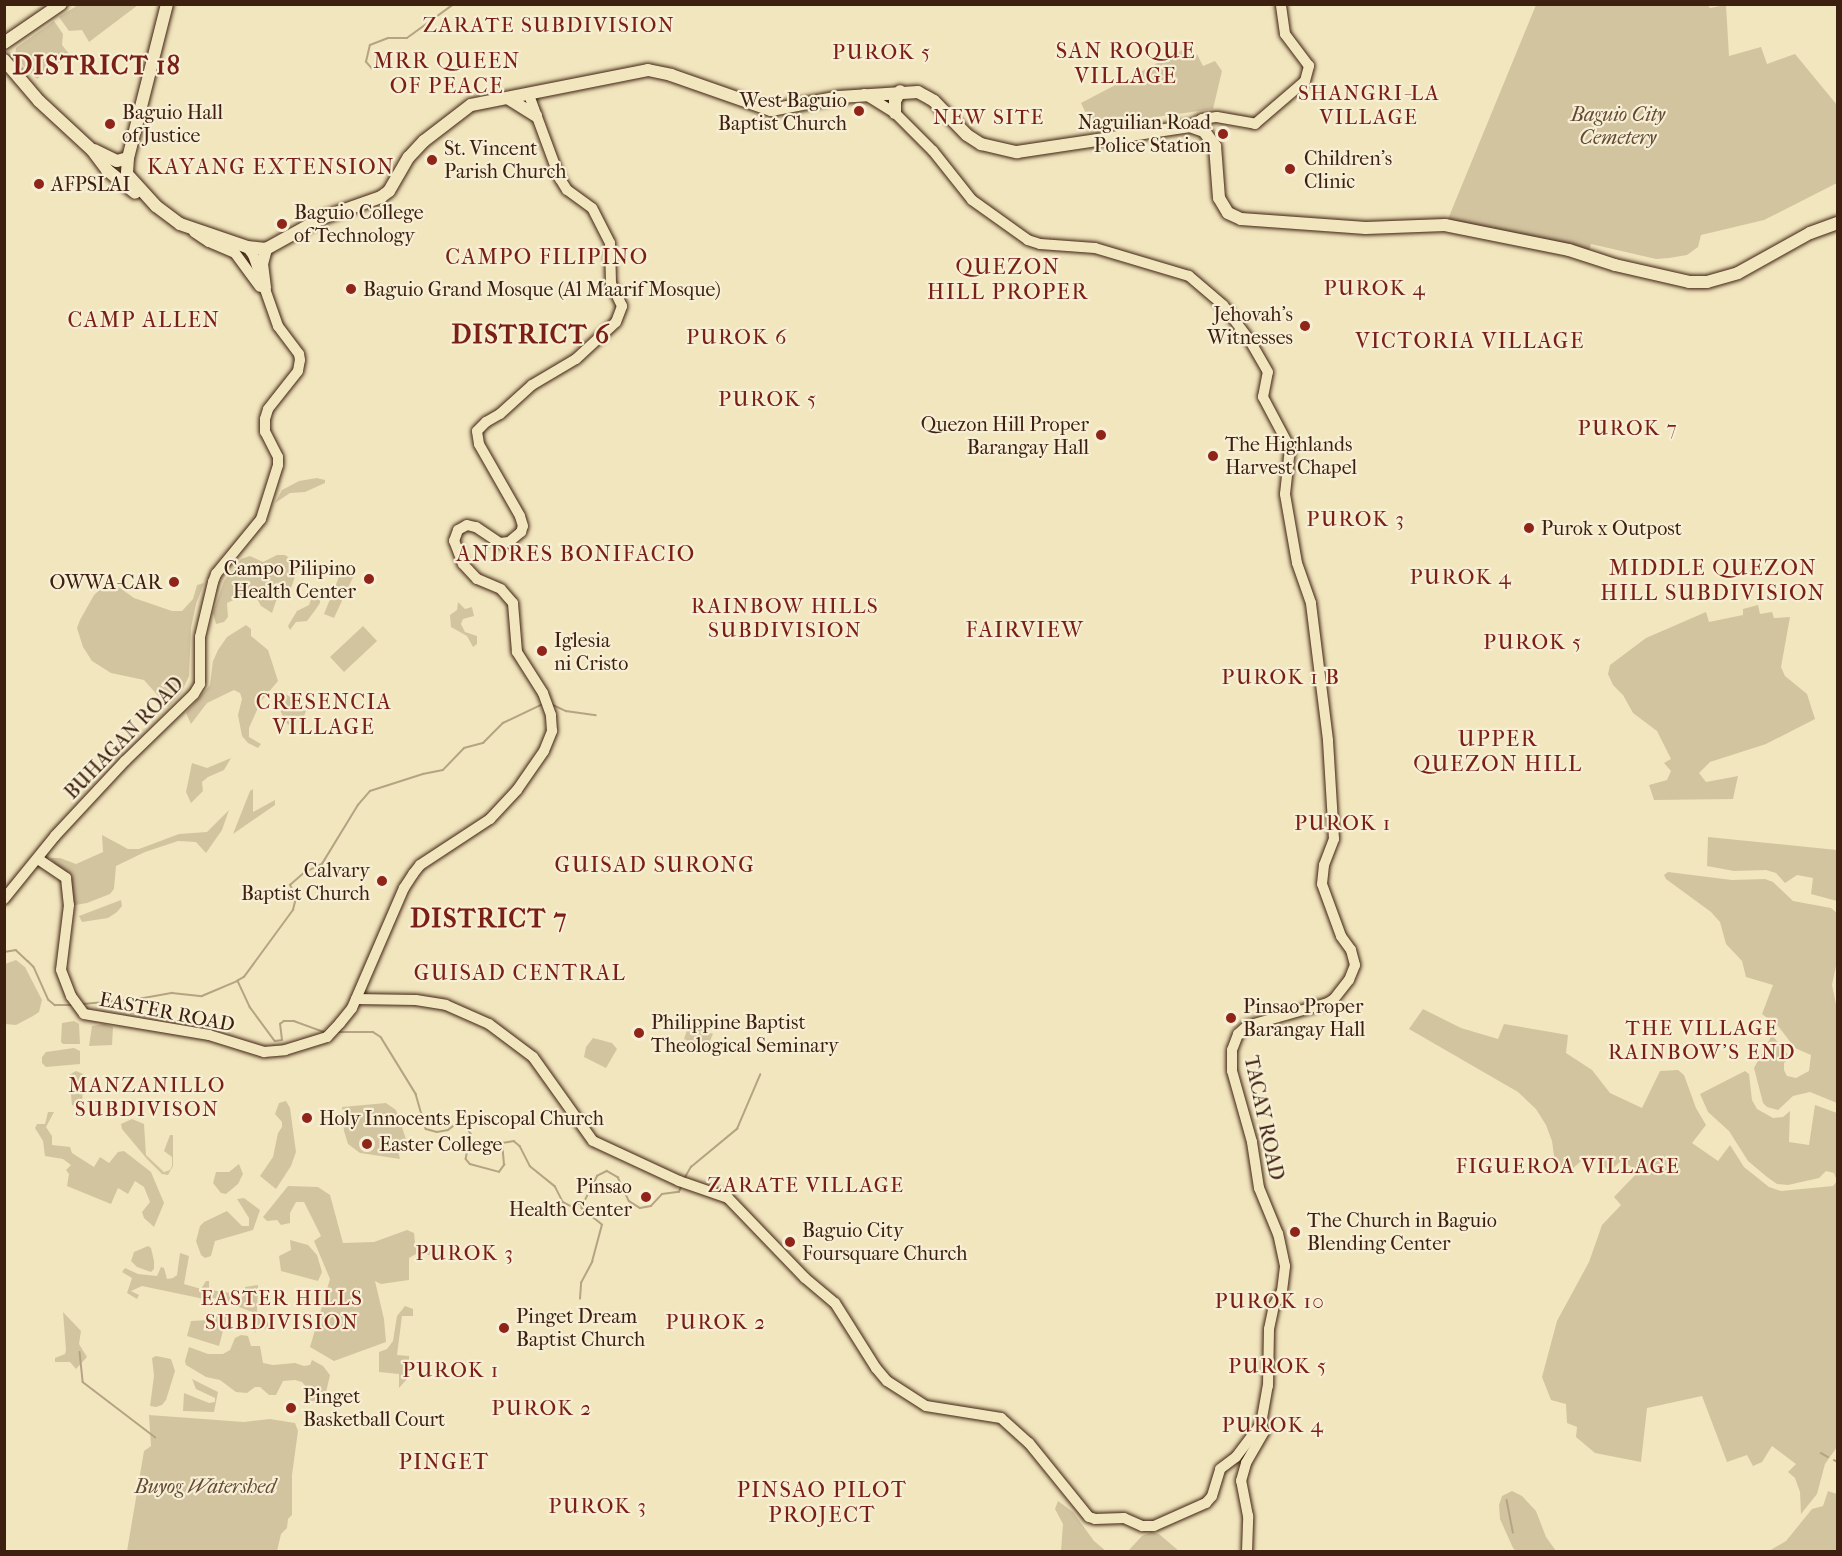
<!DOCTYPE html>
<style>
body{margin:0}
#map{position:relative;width:1842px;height:1556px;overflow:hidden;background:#f2e6be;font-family:"IM FELL French Canon",serif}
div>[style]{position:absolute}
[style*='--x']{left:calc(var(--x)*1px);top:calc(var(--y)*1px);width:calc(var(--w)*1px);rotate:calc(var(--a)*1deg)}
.green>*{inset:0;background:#d3c4a0}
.stream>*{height:1.5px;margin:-0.75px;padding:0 0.75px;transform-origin:0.75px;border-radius:0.75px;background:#b5a383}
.roads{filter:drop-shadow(0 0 2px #3e2010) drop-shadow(0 0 2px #3e2010)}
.major>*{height:10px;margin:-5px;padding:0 5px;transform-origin:5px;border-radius:5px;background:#f2e6be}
.highway>*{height:12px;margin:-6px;padding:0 6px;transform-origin:6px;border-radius:6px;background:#f2e6be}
.dots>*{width:16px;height:16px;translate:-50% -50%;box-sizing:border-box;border:3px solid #f7efd5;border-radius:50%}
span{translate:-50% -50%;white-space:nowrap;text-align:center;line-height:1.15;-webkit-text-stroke:4.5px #f7efd5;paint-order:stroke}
.poi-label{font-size:20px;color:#3e2010}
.right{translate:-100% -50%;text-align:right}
.left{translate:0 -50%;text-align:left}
.park-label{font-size:20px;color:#634934;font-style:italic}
.street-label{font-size:20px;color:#3e2010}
.neighbourhood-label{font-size:21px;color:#7a1f14;letter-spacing:1.5px}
.quarter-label{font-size:22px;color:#7a1f14;letter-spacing:1.5px}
.district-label{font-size:26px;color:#7a1f14;font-weight:700;letter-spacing:1.5px}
.frame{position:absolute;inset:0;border:6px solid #3e2010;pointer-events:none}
</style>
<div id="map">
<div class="green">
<div style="clip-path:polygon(1707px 4px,1710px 8px,1726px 5px,1729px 56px,1761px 47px,1767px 64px,1795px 54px,1837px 105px,1837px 183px,1764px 220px,1701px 235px,1698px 247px,1687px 255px,1669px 258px,1656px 259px,1591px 244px,1589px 251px,1448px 219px,1536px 5px)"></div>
<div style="clip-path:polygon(78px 5px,137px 4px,138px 5px,89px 42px,82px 30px,69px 31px,59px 17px)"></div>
<div style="clip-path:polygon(54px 21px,63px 34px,62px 45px,70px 55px,37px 79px,15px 57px,16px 48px)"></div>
<div style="clip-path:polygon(1186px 48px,1191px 56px,1197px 54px,1203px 66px,1215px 61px,1222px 71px,1213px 109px,1092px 126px,1081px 103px)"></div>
<div style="clip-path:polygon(317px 478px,325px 480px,325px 483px,305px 492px,290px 493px,275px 503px,282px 490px,299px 481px)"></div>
<div style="clip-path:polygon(277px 555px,285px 555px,299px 565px,290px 591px,276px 601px,272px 613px,261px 606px,255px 595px,247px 594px,227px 603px,228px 617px,224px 622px,216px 624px,213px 613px,224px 581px,241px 559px,250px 556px,263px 562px)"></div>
<div style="clip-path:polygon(341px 572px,354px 575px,334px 618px,324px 614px)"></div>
<div style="clip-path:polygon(204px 583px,196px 604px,191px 628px,189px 676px,181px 693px,168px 707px,144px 680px,111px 673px,92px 661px,83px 647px,77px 628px,80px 620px,94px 595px,106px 584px,120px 588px,134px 598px,172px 611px,182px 611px,193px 599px,197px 585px)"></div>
<div style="clip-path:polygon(317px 592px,320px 594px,320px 603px,316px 609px,307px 621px,296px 622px,290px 630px,288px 626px,297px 611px,309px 605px,313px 594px)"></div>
<div style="clip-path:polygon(458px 602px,465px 609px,472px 607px,474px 616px,463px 619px,461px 624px,465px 632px,477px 636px,477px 644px,473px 647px,467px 636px,451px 627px,450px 615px,457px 610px)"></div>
<div style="clip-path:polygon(1758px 605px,1760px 614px,1772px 612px,1774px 618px,1790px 617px,1781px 667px,1785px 676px,1807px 694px,1815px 719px,1766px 744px,1710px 762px,1699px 773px,1706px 782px,1738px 776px,1733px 799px,1654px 800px,1649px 785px,1667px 780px,1671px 771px,1664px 763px,1671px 759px,1657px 731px,1633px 713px,1623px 695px,1613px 685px,1608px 674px,1610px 665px,1646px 638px,1706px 612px,1709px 622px,1743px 615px,1743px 609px)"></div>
<div style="clip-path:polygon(246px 625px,251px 629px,251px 636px,268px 650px,278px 681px,261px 701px,249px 728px,249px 737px,261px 744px,258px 748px,248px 743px,242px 736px,238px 715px,242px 699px,240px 693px,234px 690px,207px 703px,191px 724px,186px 713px,210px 685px,213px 661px,218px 650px,227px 637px)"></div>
<div style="clip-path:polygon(363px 626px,377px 641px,344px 672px,330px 657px)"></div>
<div style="clip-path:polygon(281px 691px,307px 708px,302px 722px,293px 719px,289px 725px,285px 722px,277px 702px)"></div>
<div style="clip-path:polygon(231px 758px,224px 770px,208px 777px,202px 782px,203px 791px,191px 803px,186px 792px,192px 763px,207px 768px)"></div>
<div style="clip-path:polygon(253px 789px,253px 812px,275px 800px,275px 805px,233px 834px,250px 791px)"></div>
<div style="clip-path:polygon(229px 810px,222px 830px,206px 853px,196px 842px,178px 841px,145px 852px,116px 866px,114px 889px,110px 894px,87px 903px,70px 906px,63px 873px,50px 858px,60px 858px,76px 864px,103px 852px,102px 835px,128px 849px,139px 849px,179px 834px,207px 832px)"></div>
<div style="clip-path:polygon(1708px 837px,1837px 850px,1837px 901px,1811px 894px,1813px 878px,1797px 875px,1785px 883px,1776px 873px,1766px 870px,1734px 871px,1707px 866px)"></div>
<div style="clip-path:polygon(1668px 872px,1732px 880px,1765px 879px,1773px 882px,1793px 901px,1831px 908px,1837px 913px,1837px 961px,1832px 985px,1838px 1014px,1837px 1103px,1810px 1092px,1793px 1096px,1778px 1110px,1767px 1107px,1763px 1103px,1754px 1068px,1772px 1035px,1788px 1055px,1789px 1059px,1784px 1063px,1784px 1070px,1787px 1076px,1796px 1078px,1809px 1071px,1811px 1055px,1795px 1048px,1778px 1026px,1762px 1014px,1773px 985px,1746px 977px,1742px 961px,1726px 944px,1720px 922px,1711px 912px,1666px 879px,1664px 875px)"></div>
<div style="clip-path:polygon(121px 900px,122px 906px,117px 912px,108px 918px,82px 922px,79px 916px)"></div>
<div style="clip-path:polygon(16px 960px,25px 967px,42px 1000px,39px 1012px,33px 1016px,16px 1025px,5px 1024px,5px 964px)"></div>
<div style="clip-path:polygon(1423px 1009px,1461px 1028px,1498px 1039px,1504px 1024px,1568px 1035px,1566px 1053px,1592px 1070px,1610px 1093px,1642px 1108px,1660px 1071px,1678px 1070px,1684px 1075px,1696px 1108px,1706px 1125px,1692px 1143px,1718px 1161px,1730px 1145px,1744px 1167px,1769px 1187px,1781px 1191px,1833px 1186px,1837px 1181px,1834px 1173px,1826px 1171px,1819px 1178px,1788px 1185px,1777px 1184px,1767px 1177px,1748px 1161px,1729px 1131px,1708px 1112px,1700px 1094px,1745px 1071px,1749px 1074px,1752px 1100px,1757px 1109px,1773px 1118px,1783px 1117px,1790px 1111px,1789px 1142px,1809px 1145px,1815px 1105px,1837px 1113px,1837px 1447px,1825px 1464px,1817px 1494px,1801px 1514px,1800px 1492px,1795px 1478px,1788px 1472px,1796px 1464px,1772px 1446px,1762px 1462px,1753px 1466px,1747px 1455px,1727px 1462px,1702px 1396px,1647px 1408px,1641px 1462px,1595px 1453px,1576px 1437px,1577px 1427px,1567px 1423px,1566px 1404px,1551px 1400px,1542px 1377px,1557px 1321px,1589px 1262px,1602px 1225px,1621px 1205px,1614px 1197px,1638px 1172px,1622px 1160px,1610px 1171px,1588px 1155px,1571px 1170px,1560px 1168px,1555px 1163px,1552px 1141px,1546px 1125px,1536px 1109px,1518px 1092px,1409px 1029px)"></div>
<div style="clip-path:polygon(74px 1021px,79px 1024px,80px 1044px,63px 1044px,61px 1042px,62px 1023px)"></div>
<div style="clip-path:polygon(104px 1024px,113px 1027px,112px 1045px,89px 1046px,92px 1026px)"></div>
<div style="clip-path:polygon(689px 1024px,713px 1034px,707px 1048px,684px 1039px)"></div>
<div style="clip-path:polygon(593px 1038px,612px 1043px,617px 1049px,606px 1068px,584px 1057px,586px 1047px)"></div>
<div style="clip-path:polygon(74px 1048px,80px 1051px,80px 1064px,46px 1067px,42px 1063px,42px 1057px,46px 1052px)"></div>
<div style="clip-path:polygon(76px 1071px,83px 1074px,83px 1088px,82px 1102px,76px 1106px,72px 1105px,69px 1075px)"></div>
<div style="clip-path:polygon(286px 1101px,290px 1108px,296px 1152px,291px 1166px,276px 1189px,260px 1176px,273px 1157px,278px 1133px,282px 1127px,282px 1122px,275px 1114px,279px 1103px)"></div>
<div style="clip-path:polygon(386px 1103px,396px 1110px,406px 1139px,396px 1141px,400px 1159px,360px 1153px,348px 1144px,344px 1131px,342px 1107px)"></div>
<div style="clip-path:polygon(48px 1112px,54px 1112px,46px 1127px,52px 1136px,52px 1145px,70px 1147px,72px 1153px,94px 1167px,100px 1157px,109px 1163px,118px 1152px,124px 1151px,151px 1172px,164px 1203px,154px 1227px,144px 1218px,142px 1212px,150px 1202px,144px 1187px,135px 1181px,128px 1194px,118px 1188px,111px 1204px,67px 1186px,69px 1174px,66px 1170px,71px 1165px,63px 1159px,45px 1156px,43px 1141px,35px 1128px,37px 1124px,45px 1124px)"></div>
<div style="clip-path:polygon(132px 1119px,144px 1124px,146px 1155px,164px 1172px,170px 1170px,172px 1166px,172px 1157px,164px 1151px,170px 1135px,173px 1135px,173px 1166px,168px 1175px,162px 1174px,147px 1159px,122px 1129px,121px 1124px)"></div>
<div style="clip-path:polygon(239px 1164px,243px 1174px,238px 1184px,226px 1194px,221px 1193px,213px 1183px,216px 1172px,229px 1172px)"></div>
<div style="clip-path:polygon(288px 1186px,318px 1187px,330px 1195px,343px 1243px,374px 1242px,407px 1230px,414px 1233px,415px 1243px,435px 1245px,434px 1255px,416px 1254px,409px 1258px,409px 1280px,381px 1284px,375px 1281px,384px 1319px,386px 1342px,334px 1361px,310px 1347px,330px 1279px,314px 1241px,321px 1236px,304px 1202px,296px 1202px,290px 1213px,290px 1223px,281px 1225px,277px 1220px,267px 1221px,263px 1217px)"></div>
<div style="clip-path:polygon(244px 1198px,260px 1210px,253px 1230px,215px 1241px,211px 1256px,205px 1258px,201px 1255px,196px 1241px,200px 1226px,204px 1222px,227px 1211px,242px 1226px,249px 1226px,249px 1218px,237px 1199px)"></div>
<div style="clip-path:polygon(290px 1240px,308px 1245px,317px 1255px,322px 1272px,318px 1281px,281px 1271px,279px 1256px,291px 1250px)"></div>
<div style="clip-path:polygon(148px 1246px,151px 1248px,154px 1261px,154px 1269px,151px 1272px,137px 1267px,131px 1261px,134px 1252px)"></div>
<div style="clip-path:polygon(180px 1253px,189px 1256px,184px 1284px,201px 1289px,206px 1281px,209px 1281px,209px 1290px,231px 1293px,230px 1302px,213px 1298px,204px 1299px,142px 1286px,131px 1291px,139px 1295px,137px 1299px,127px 1293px,132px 1278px,122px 1272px,125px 1268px,138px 1274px,157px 1276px,161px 1267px,164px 1268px,167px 1279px,173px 1278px,177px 1275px)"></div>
<div style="clip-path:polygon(258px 1285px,257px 1311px,264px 1315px,264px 1320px,274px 1326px,271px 1331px,259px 1326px,255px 1333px,252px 1312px,239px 1307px,245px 1287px)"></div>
<div style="clip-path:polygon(405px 1306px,413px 1309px,413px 1316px,402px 1316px,397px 1355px,409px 1356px,409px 1360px,407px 1379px,399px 1388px,399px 1374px,379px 1372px,379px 1352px,387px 1349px,393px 1341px,397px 1316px)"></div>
<div style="clip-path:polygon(63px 1312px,81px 1331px,79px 1344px,87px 1357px,76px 1369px,70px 1362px,55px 1362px,55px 1358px,65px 1354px,66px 1350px)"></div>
<div style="clip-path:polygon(211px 1313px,227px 1316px,219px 1346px,187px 1336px,191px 1321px,209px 1320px)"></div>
<div style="clip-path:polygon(241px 1335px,248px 1336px,251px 1346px,260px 1346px,263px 1363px,273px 1365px,295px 1363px,304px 1366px,310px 1365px,312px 1360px,323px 1366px,330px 1375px,324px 1401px,304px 1401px,307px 1388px,302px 1382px,295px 1380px,283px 1381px,276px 1395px,269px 1395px,260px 1387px,255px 1387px,247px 1393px,236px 1392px,220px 1380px,206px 1377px,186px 1365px,185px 1361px,189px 1347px,208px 1354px,223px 1354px,230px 1350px,235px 1338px)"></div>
<div style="clip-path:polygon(156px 1356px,171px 1359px,175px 1371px,166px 1400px,162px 1405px,156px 1407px,150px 1406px,154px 1376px,152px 1358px)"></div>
<div style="clip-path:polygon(192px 1379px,218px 1392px,214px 1412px,183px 1411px,184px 1393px,209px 1403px,215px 1402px,215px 1398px,196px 1389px)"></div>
<div style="clip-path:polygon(149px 1415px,244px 1422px,270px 1419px,295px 1423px,298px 1431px,292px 1475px,292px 1515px,288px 1519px,287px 1528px,281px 1534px,277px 1551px,127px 1551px,144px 1451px,151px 1446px)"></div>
<div style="clip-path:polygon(1512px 1491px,1522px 1496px,1536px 1511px,1546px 1537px,1556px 1551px,1516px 1551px,1513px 1548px,1500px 1519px,1499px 1505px,1502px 1496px)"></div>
<div style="clip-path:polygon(1828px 1491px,1837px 1494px,1837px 1551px,1769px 1551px,1786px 1541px,1812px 1509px,1823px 1506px)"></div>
<div style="clip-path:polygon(1058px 1501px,1073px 1512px,1094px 1541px,1106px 1551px,1061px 1551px,1063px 1524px,1055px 1509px)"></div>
<div style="clip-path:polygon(1151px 1532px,1159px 1534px,1179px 1551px,1128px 1551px,1142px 1536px)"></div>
</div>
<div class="stream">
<div style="--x:372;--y:69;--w:9;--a:-131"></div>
<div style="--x:366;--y:62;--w:17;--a:-77"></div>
<div style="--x:370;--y:45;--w:19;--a:-21"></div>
<div style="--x:388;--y:38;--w:19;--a:0"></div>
<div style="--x:407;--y:38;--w:58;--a:-35.9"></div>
<div style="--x:551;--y:704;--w:17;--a:25"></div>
<div style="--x:566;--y:711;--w:30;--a:8"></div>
<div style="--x:4;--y:952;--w:12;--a:-9"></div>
<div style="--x:16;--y:950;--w:16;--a:43"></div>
<div style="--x:28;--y:961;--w:8;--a:45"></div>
<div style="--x:34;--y:967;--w:36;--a:66"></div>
<div style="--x:49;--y:1000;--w:8;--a:40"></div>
<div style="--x:55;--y:1005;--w:17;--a:0"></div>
<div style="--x:237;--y:981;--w:8;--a:-30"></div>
<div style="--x:244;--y:977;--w:83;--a:-53.8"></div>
<div style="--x:293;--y:910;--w:12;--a:-76"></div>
<div style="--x:296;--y:898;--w:14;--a:-115"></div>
<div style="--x:290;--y:885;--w:18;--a:-41"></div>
<div style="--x:304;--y:873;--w:20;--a:-27"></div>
<div style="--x:322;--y:864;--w:69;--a:-58.6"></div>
<div style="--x:358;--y:805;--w:18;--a:-49"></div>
<div style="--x:370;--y:791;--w:56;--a:-17.8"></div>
<div style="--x:423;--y:774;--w:20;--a:-11"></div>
<div style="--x:443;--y:770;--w:30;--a:-46"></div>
<div style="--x:464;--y:748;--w:20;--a:-15"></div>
<div style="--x:483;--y:743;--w:28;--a:-45"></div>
<div style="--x:503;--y:723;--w:44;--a:-25.4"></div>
<div style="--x:83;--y:1004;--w:55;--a:-5.2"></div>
<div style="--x:138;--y:999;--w:35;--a:-10"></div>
<div style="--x:172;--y:993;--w:30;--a:6"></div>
<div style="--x:202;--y:996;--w:39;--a:-23"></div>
<div style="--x:238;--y:981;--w:29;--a:65"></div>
<div style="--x:250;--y:1007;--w:42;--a:53.7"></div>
<div style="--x:275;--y:1041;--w:7;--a:-8"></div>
<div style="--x:282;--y:1040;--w:16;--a:-97"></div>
<div style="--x:280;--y:1024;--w:5;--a:-37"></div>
<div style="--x:284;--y:1021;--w:10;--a:0"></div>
<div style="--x:294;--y:1021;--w:32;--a:20"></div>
<div style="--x:337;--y:1032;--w:36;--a:0"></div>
<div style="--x:373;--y:1032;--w:9;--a:32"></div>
<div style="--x:381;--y:1037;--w:67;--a:58.4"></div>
<div style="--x:416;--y:1094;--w:36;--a:74"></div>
<div style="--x:426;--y:1129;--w:11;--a:15"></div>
<div style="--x:437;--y:1132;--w:11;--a:-10"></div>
<div style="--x:448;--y:1130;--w:11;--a:-38"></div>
<div style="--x:457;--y:1123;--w:5;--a:-11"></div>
<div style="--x:462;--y:1122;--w:4;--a:45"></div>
<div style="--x:465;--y:1125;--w:11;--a:56"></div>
<div style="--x:471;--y:1134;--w:25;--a:101"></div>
<div style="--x:466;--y:1159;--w:6;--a:51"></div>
<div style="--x:470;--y:1164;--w:30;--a:15"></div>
<div style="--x:499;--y:1172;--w:9;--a:-54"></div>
<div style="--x:504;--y:1165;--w:22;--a:-95"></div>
<div style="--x:502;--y:1143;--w:12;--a:-9"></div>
<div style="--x:514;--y:1141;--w:8;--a:40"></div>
<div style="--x:520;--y:1146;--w:22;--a:63"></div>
<div style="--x:530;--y:1166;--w:32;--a:39"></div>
<div style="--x:555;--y:1186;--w:18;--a:63"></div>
<div style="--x:563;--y:1202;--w:9;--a:27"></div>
<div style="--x:571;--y:1206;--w:14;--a:-17"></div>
<div style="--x:584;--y:1202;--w:29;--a:-63"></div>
<div style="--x:597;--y:1176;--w:11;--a:-27"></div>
<div style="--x:607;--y:1171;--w:13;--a:29"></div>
<div style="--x:618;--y:1177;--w:26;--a:65"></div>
<div style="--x:629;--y:1201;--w:13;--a:32"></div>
<div style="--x:640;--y:1208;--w:11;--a:-10"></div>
<div style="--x:651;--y:1206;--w:16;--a:-47"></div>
<div style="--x:662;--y:1194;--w:17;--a:-7"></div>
<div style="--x:679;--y:1192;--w:5;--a:-68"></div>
<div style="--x:684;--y:1179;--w:14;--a:-60"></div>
<div style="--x:691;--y:1167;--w:60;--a:-39.6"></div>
<div style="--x:737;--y:1129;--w:59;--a:-66.9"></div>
<div style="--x:580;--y:1299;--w:16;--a:-86"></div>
<div style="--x:581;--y:1283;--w:24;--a:-62"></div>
<div style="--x:592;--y:1262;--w:38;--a:-75"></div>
<div style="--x:602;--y:1225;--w:26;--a:-141"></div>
<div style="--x:582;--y:1209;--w:5;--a:-101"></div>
<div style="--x:80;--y:1352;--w:30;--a:84"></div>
<div style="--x:83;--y:1382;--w:91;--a:37.4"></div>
<div style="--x:1821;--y:1453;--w:8;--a:30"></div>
<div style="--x:1834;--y:1460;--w:4;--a:27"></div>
<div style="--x:1507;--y:1500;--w:33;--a:79"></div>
</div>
<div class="roads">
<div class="major">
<div style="--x:1190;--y:126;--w:14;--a:-30"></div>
<div style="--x:1202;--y:119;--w:15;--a:-8"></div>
<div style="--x:1217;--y:117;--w:39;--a:10"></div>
<div style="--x:1255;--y:124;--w:66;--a:-40.7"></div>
<div style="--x:1305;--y:81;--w:16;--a:-75"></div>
<div style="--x:1309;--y:66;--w:40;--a:-127"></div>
<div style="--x:1285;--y:34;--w:30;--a:-98"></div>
<div style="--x:194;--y:232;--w:18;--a:34"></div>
<div style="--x:209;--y:242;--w:28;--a:23"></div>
<div style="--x:235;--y:253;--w:42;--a:53.7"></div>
<div style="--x:38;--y:859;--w:34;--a:34"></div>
<div style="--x:66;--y:878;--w:27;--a:84"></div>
<div style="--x:69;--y:905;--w:65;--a:97"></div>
<div style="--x:61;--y:970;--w:28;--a:69"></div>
<div style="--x:71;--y:996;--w:22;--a:54"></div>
<div style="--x:84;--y:1014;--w:127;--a:9.5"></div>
<div style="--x:209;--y:1035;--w:58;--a:17.2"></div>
<div style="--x:264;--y:1052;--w:21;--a:-5"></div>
<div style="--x:285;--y:1050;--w:44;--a:-17.2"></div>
<div style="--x:327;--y:1037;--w:19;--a:-47"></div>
<div style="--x:340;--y:1023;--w:19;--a:-51"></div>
<div style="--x:352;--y:1008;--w:131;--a:-66.6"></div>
<div style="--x:404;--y:888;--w:17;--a:-57"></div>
<div style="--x:413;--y:874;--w:11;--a:-52"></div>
<div style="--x:420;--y:865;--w:84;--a:-33.3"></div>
<div style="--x:490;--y:819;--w:40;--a:-47"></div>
<div style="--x:517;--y:790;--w:47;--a:-55.3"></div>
<div style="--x:544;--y:751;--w:22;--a:-68"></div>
<div style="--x:552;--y:731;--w:16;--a:-94"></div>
<div style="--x:551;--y:715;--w:23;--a:-110"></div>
<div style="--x:543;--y:693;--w:49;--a:-122.4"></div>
<div style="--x:517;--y:652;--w:49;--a:-94.7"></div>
<div style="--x:513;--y:603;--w:18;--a:-131"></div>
<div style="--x:501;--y:589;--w:26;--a:-157"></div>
<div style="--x:477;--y:579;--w:21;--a:-133"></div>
<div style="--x:463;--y:564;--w:25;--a:-111"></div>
<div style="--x:454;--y:541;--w:12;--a:-70"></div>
<div style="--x:458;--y:530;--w:10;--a:-29"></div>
<div style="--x:467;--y:525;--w:9;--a:13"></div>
<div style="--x:476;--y:527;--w:29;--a:34"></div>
<div style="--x:500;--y:543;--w:9;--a:-6"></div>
<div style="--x:509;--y:542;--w:16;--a:-40"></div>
<div style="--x:521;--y:532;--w:6;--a:-72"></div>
<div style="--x:523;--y:526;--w:10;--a:-107"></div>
<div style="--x:520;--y:516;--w:83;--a:-119.7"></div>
<div style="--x:479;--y:444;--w:13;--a:-99"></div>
<div style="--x:477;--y:431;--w:13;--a:-45"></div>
<div style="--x:486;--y:422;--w:16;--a:-30"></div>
<div style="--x:500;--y:414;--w:43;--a:-42.2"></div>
<div style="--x:532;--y:385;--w:51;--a:-30.6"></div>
<div style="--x:576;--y:359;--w:54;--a:-42.8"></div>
<div style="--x:616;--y:322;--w:17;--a:-69"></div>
<div style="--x:622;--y:306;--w:25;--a:-116"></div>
<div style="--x:611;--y:283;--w:40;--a:-91.4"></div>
<div style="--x:610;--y:243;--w:39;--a:-117"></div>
<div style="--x:592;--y:208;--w:31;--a:-144"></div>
<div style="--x:567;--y:190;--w:13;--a:-122"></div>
<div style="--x:560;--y:179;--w:90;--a:-110.3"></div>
<div style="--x:4;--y:899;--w:81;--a:-51"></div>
<div style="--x:55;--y:836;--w:103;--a:-47"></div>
<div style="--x:125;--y:761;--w:96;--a:-44.2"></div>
<div style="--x:194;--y:694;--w:12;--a:-59"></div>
<div style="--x:200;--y:684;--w:47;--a:-90"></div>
<div style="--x:200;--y:637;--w:57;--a:-76.7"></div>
<div style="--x:213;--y:582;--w:9;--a:-69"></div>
<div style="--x:216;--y:574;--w:71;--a:-50.7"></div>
<div style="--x:261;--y:519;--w:57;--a:-72.5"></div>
<div style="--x:278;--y:465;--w:8;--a:-90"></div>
<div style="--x:278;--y:457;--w:28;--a:-117"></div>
<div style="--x:265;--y:432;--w:13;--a:-90"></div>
<div style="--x:265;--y:419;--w:10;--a:-73"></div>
<div style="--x:268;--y:409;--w:48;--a:-51.7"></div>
<div style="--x:298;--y:371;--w:11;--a:-80"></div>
<div style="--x:300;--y:360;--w:6;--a:-99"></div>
<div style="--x:299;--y:354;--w:35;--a:-127"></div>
<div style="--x:278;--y:326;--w:75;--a:-109.4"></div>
<div style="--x:253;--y:255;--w:10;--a:-127"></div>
<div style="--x:356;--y:999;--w:60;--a:1"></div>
<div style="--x:416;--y:1000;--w:30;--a:9"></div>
<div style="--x:446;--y:1005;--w:47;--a:23.8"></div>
<div style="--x:489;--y:1024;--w:55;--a:36.9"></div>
<div style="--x:533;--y:1057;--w:103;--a:54.5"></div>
<div style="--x:593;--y:1141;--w:95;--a:24.9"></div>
<div style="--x:679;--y:1181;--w:52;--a:19.1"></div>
<div style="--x:728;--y:1198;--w:111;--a:46.1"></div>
<div style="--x:805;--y:1278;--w:39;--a:40"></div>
<div style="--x:835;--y:1303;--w:77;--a:57.8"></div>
<div style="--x:876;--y:1368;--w:17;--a:50"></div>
<div style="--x:887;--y:1381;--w:46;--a:32.7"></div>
<div style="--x:926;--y:1406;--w:76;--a:9.1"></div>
<div style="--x:1001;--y:1418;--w:38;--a:42"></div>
<div style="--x:1029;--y:1443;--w:95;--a:51"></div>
<div style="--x:1089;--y:1517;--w:6;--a:18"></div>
<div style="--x:1095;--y:1519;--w:29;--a:-2"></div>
<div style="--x:1124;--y:1518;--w:20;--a:24"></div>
<div style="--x:1142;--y:1526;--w:12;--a:0"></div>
<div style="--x:1154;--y:1526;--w:57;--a:-23.9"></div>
<div style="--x:1206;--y:1503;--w:9;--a:-49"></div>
<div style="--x:1212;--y:1496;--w:28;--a:-73"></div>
<div style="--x:1220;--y:1469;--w:20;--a:-37"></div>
<div style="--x:1236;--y:1457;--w:41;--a:-52.9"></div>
<div style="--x:1261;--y:1424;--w:39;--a:-80"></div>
<div style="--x:1268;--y:1386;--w:57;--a:-89"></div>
<div style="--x:1269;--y:1329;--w:24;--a:-78"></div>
<div style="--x:1274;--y:1306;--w:17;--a:-62"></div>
<div style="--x:1282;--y:1291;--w:25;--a:-83"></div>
<div style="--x:1285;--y:1266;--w:33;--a:-102"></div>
<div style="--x:1278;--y:1234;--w:50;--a:-112.4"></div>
<div style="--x:1259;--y:1188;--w:47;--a:-98.7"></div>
<div style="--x:1252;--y:1142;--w:74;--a:-105.7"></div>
<div style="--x:1232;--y:1071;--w:21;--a:-90"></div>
<div style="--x:1232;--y:1050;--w:17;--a:-69"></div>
<div style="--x:1238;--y:1034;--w:12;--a:-42"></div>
<div style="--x:1247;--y:1026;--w:84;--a:-15.9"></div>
<div style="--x:1328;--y:1003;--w:7;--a:-34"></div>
<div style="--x:1334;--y:999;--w:24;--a:-52"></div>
<div style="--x:1349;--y:980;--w:16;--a:-68"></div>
<div style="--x:1355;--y:965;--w:16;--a:-105"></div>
<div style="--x:1351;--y:950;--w:17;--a:-126"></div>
<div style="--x:1341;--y:936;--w:55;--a:-110.1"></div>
<div style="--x:1322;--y:884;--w:19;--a:-84"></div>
<div style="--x:1324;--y:865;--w:28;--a:-69"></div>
<div style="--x:1334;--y:839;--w:99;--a:-93.5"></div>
<div style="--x:1328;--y:740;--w:138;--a:-97.1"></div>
<div style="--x:1311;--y:603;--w:42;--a:-109.3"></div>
<div style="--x:1297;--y:563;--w:70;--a:-99.9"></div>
<div style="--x:1285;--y:494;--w:46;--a:-83.8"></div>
<div style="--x:1290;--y:448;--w:58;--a:-117.9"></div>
<div style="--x:1263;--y:397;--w:25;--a:-79"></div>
<div style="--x:1268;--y:372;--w:34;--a:-120"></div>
<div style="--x:1251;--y:342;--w:46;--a:-127.1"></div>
<div style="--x:1223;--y:305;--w:45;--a:-139.5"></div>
<div style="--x:1189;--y:276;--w:98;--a:-163.4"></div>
<div style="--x:1095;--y:248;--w:55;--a:-175.8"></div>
<div style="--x:1040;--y:244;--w:13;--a:-162"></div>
<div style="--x:1028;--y:240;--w:69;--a:-144.5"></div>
<div style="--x:972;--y:200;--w:63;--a:-128.5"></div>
<div style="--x:933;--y:151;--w:54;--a:-135"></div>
<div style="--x:895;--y:113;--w:36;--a:-148"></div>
<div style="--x:1247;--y:1552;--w:36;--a:-88"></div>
<div style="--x:1248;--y:1516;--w:36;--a:-101"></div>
<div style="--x:1241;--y:1481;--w:19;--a:-74"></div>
<div style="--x:1246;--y:1463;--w:36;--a:-60"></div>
<div style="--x:1264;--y:1432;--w:9;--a:-111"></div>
</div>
<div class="highway">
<div style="--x:167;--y:4;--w:159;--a:104.2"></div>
<div style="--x:128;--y:158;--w:16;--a:94"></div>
<div style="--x:127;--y:174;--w:43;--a:47.8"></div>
<div style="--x:156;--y:206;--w:30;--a:37"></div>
<div style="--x:180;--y:224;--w:71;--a:18.9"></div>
<div style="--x:247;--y:247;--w:19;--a:6"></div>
<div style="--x:266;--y:249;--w:64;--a:-29"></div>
<div style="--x:322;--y:218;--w:63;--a:-19.6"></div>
<div style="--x:381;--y:197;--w:10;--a:-37"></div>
<div style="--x:389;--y:191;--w:39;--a:-60"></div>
<div style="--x:409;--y:157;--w:22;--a:-47"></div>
<div style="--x:424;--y:141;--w:59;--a:-37.5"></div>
<div style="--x:471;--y:105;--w:180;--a:-11.2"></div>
<div style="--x:648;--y:70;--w:24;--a:12"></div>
<div style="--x:671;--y:75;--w:106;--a:19.3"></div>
<div style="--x:771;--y:110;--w:69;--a:-10.8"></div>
<div style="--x:839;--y:97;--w:79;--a:-3.6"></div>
<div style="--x:918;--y:92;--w:18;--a:29"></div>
<div style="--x:934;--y:101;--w:47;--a:45.9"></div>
<div style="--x:967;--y:135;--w:17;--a:33"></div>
<div style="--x:981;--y:144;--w:37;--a:13"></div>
<div style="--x:1017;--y:152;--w:175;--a:-8.5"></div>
<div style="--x:1190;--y:126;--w:15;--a:20"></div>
<div style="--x:1204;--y:131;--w:19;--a:54"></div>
<div style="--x:1215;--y:146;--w:52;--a:85.6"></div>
<div style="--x:1219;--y:198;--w:17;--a:59"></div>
<div style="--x:1228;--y:213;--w:14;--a:25"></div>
<div style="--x:1241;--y:219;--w:125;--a:4.1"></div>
<div style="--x:1366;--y:228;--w:79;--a:-2.2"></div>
<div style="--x:1445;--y:225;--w:126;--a:11.4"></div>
<div style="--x:1569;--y:250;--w:48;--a:18.1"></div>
<div style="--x:1615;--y:265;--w:76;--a:12.9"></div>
<div style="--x:1689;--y:282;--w:18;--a:0"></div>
<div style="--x:1707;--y:282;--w:32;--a:-16"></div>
<div style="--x:1738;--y:273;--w:82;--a:-29.1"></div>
<div style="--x:1810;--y:233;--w:30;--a:-20"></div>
<div style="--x:4;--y:43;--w:69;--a:-34.4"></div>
<div style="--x:4;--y:60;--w:54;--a:49.5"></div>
<div style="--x:39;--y:101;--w:72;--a:42.8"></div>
<div style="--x:92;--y:150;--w:25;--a:53"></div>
<div style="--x:107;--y:170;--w:36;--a:39"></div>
<div style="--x:509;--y:99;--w:32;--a:32"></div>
<div style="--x:895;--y:113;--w:12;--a:-90"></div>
<div style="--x:895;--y:101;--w:11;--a:-63"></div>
<div style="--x:94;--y:150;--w:25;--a:26"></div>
<div style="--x:117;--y:161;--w:11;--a:-15"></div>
<div style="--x:265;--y:288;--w:24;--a:-97"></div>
<div style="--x:262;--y:264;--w:16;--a:-75"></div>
</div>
</div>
<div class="dots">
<div style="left:859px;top:111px;background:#8f2418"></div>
<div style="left:110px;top:124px;background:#8f2418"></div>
<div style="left:1223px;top:134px;background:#8f2418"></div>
<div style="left:432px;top:160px;background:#8f2418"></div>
<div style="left:1290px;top:169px;background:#8f2418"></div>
<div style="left:39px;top:184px;background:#8f2418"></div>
<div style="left:282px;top:224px;background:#8f2418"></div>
<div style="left:351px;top:289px;background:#8f2418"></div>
<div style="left:1305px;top:326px;background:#8f2418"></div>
<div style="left:1101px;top:435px;background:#8f2418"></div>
<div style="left:1213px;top:456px;background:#8f2418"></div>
<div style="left:1529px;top:528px;background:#8f2418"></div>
<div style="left:369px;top:579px;background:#8f2418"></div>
<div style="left:174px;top:582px;background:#8f2418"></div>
<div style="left:542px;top:651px;background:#8f2418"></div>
<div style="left:382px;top:881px;background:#8f2418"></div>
<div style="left:1231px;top:1018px;background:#8f2418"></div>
<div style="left:639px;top:1033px;background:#8f2418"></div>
<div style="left:307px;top:1118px;background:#8f2418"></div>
<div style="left:367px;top:1144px;background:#8f2418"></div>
<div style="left:646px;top:1197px;background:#8f2418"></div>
<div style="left:1295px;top:1232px;background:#8f2418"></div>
<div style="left:790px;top:1242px;background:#8f2418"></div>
<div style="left:504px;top:1328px;background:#8f2418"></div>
<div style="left:291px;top:1408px;background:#8f2418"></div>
</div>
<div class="poi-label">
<span class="right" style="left:847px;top:112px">West Baguio<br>Baptist Church</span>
<span class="left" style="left:122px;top:124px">Baguio Hall<br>of Justice</span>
<span class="right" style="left:1211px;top:134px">Naguilian Road<br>Police Station</span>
<span class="left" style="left:444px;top:160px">St. Vincent<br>Parish Church</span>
<span class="left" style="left:1304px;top:170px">Children's<br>Clinic</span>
<span class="left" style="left:51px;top:184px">AFPSLAI</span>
<span class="left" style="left:294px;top:224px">Baguio College<br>of Technology</span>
<span class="left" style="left:363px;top:289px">Baguio Grand Mosque (Al Maarif Mosque)</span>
<span class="right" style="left:1293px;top:326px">Jehovah's<br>Witnesses</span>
<span class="right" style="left:1089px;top:436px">Quezon Hill Proper<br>Barangay Hall</span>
<span class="left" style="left:1225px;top:456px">The Highlands<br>Harvest Chapel</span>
<span class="left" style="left:1541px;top:528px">Purok x Outpost</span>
<span class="right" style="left:356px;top:580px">Campo Pilipino<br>Health Center</span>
<span class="right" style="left:162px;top:582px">OWWA-CAR</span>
<span class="left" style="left:554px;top:652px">Iglesia<br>ni Cristo</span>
<span class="right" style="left:370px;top:882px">Calvary<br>Baptist Church</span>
<span class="left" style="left:1243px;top:1018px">Pinsao Proper<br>Barangay Hall</span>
<span class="left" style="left:651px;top:1034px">Philippine Baptist<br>Theological Seminary</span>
<span class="left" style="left:319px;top:1118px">Holy Innocents Episcopal Church</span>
<span class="left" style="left:379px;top:1144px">Easter College</span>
<span class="right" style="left:632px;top:1198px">Pinsao<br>Health Center</span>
<span class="left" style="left:1307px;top:1232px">The Church in Baguio<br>Blending Center</span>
<span class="left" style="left:802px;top:1242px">Baguio City<br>Foursquare Church</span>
<span class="left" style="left:516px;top:1328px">Pinget Dream<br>Baptist Church</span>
<span class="left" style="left:303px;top:1408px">Pinget<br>Basketball Court</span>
</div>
<div class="park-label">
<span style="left:1618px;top:126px">Baguio City<br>Cemetery</span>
<span style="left:205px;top:1486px">Buyog Watershed</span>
</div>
<div class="street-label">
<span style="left:124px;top:738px;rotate:-46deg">BUHAGAN ROAD</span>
<span style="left:167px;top:1012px;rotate:11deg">EASTER ROAD</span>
<span style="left:1264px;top:1118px;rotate:78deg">TACAY ROAD</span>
</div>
<div class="neighbourhood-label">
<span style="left:549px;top:25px">ZARATE SUBDIVISION</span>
<span style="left:882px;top:52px">PUROK 5</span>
<span style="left:1369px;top:105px">SHANGRI-LA<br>VILLAGE</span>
<span style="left:989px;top:117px">NEW SITE</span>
<span style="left:1375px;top:288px">PUROK 4</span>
<span style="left:737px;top:337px">PUROK 6</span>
<span style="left:768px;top:399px">PUROK 5</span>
<span style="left:1628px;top:428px">PUROK 7</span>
<span style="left:1356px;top:519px">PUROK 3</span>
<span style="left:1461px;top:577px">PUROK 4</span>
<span style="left:785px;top:618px">RAINBOW HILLS<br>SUBDIVISION</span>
<span style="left:1533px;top:642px">PUROK 5</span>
<span style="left:1281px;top:677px">PUROK 1 B</span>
<span style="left:1343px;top:823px">PUROK 1</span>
<span style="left:1702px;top:1040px">THE VILLAGE<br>RAINBOW'S END</span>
<span style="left:147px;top:1097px">MANZANILLO<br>SUBDIVISON</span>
<span style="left:1568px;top:1166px">FIGUEROA VILLAGE</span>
<span style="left:806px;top:1185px">ZARATE VILLAGE</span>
<span style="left:465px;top:1253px">PUROK 3</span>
<span style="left:282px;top:1310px">EASTER HILLS<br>SUBDIVISION</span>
<span style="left:1270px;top:1301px">PUROK 10</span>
<span style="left:716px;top:1322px">PUROK 2</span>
<span style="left:1278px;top:1366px">PUROK 5</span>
<span style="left:451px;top:1370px">PUROK 1</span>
<span style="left:542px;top:1408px">PUROK 2</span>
<span style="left:1273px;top:1425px">PUROK 4</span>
<span style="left:598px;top:1506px">PUROK 3</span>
</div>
<div class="quarter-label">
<span style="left:1126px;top:64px">SAN ROQUE<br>VILLAGE</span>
<span style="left:447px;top:74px">MRR QUEEN<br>OF PEACE</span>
<span style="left:271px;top:168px">KAYANG EXTENSION</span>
<span style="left:547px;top:258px">CAMPO FILIPINO</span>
<span style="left:1008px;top:280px">QUEZON<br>HILL PROPER</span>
<span style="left:144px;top:321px">CAMP ALLEN</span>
<span style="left:1470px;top:342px">VICTORIA VILLAGE</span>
<span style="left:576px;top:555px">ANDRES BONIFACIO</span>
<span style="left:1713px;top:581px">MIDDLE QUEZON<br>HILL SUBDIVISION</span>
<span style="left:1025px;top:631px">FAIRVIEW</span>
<span style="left:324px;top:715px">CRESENCIA<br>VILLAGE</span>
<span style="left:1498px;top:752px">UPPER<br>QUEZON HILL</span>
<span style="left:655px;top:866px">GUISAD SURONG</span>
<span style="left:520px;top:974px">GUISAD CENTRAL</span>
<span style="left:444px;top:1463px">PINGET</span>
<span style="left:822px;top:1503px">PINSAO PILOT<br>PROJECT</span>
</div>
<div class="district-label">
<span style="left:97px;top:66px">DISTRICT 18</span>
<span style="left:531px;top:335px">DISTRICT 6</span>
<span style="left:489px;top:919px">DISTRICT 7</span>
</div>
<div class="frame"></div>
</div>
